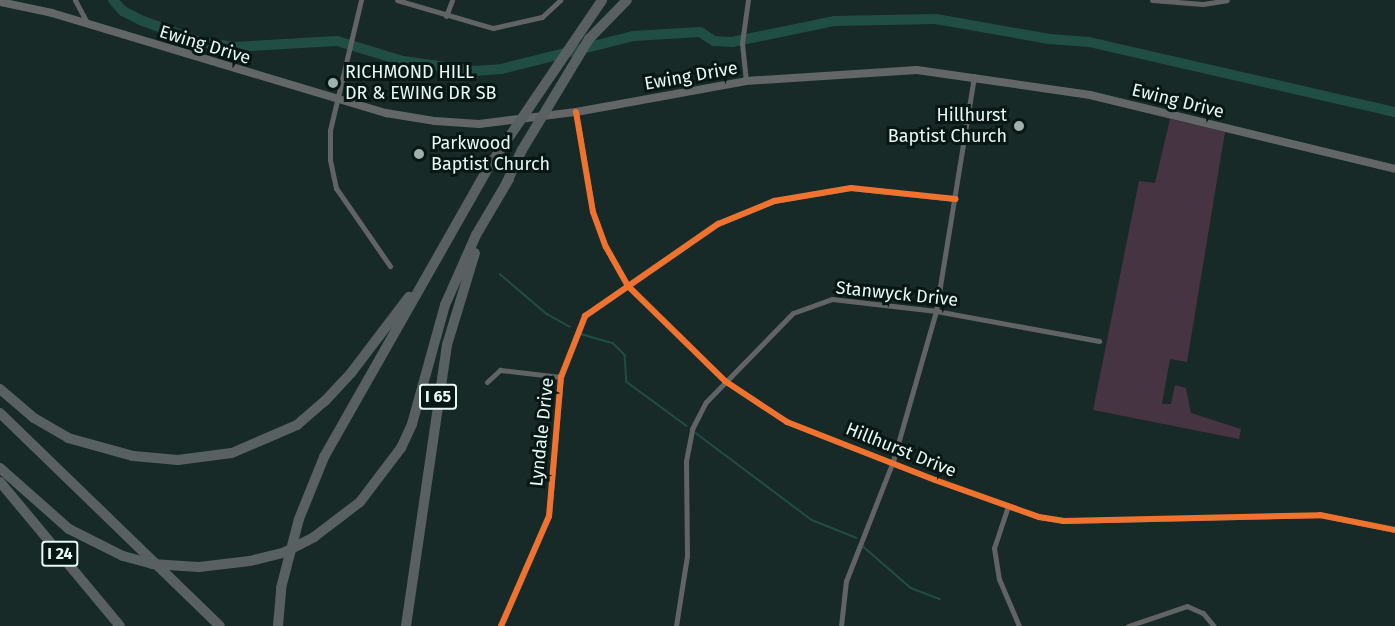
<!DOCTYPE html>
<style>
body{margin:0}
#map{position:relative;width:1395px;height:626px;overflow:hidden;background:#172a27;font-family:"Fira Sans",sans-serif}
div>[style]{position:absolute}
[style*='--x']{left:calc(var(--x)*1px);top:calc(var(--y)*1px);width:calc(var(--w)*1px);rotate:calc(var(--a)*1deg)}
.green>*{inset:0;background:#473442}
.stream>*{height:1.5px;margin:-0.75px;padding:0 0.75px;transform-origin:0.75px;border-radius:0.75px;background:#204e45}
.river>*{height:10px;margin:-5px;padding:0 5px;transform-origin:5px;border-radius:5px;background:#204e45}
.minor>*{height:5px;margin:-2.5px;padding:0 2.5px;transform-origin:2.5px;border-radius:2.5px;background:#626365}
.secondary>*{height:8px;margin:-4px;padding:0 4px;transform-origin:4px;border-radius:4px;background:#636667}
.motorway>*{height:10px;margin:-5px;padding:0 5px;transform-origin:5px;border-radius:5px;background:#596061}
.cycleway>*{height:6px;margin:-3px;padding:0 3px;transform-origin:3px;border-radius:3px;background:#ef722f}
.dots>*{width:16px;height:16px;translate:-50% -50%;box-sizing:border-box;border:3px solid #091714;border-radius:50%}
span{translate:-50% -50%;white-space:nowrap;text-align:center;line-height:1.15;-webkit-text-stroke:6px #091714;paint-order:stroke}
.shield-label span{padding:2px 4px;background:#091714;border:2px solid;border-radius:4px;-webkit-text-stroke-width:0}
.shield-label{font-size:16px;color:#e6f9f4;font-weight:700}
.street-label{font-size:18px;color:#e6f9f4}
.poi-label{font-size:18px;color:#e6f9f4}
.left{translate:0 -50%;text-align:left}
.right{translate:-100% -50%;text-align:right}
</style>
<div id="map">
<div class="green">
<div style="clip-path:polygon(1170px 119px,1225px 132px,1187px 362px,1170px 359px,1162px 404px,1171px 404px,1175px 385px,1186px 388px,1191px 413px,1241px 429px,1239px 439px,1093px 410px,1139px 181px,1155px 183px)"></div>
</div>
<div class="stream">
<div style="--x:500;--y:274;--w:62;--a:40.4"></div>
<div style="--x:547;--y:314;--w:26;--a:29"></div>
<div style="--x:581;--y:334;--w:33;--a:16"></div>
<div style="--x:613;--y:343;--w:17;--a:45"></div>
<div style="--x:625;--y:355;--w:27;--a:86"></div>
<div style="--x:627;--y:382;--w:74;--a:36.3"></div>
<div style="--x:696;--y:433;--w:145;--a:36.9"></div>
<div style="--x:812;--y:520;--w:48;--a:21.8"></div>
<div style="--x:864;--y:547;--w:62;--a:41.1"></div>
<div style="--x:911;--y:588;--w:31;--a:21"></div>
</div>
<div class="river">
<div style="--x:113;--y:0;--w:15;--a:48"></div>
<div style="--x:123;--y:11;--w:22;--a:27"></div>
<div style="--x:143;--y:21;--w:61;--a:20.2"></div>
<div style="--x:200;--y:42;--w:34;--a:8"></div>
<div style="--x:234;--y:47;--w:103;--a:-3.3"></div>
<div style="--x:337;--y:41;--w:69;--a:16.9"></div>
<div style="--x:403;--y:61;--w:72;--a:8"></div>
<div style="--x:474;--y:71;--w:27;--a:-4"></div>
<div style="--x:501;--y:69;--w:136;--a:-14"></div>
<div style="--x:633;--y:36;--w:67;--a:-3.4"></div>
<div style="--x:700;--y:32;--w:17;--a:33"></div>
<div style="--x:714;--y:41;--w:18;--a:3"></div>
<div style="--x:732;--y:42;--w:104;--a:-11.6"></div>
<div style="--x:834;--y:21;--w:102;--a:-1.1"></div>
<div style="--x:936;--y:19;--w:115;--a:10"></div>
<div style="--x:1049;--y:39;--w:40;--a:4.3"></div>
<div style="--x:1089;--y:42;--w:314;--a:12.9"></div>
</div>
<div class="minor">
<div style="--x:75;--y:0;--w:26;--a:62"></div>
<div style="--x:361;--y:0;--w:134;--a:103.4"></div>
<div style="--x:330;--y:130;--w:30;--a:90"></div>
<div style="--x:330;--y:160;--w:29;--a:78"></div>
<div style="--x:336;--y:188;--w:95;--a:55.3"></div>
<div style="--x:397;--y:0;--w:100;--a:16.3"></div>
<div style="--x:493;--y:28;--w:50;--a:-12.7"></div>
<div style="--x:542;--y:17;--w:25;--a:-43"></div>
<div style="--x:1152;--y:0;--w:51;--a:4.5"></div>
<div style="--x:1203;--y:4;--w:24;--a:-9"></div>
<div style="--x:446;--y:16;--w:17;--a:-69"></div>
<div style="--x:746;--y:81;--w:38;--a:-96"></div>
<div style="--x:742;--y:43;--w:43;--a:-82.1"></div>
<div style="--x:576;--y:112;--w:101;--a:80.4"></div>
<div style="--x:593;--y:212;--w:37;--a:70"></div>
<div style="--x:606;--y:247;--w:45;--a:60.6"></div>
<div style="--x:628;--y:286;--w:136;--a:44.4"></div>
<div style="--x:725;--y:381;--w:74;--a:33.5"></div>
<div style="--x:787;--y:422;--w:159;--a:21.4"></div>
<div style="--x:935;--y:480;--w:110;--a:19.6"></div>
<div style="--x:1039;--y:517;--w:24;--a:9"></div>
<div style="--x:1063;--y:521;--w:257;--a:-1.3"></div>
<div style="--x:1320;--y:515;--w:76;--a:11.3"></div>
<div style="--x:487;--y:382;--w:18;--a:-43"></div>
<div style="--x:500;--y:370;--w:61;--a:6.5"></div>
<div style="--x:1008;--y:506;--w:44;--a:108.4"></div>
<div style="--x:994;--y:548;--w:31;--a:81"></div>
<div style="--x:999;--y:579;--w:51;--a:66.9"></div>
<div style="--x:501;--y:626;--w:120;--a:-66.4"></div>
<div style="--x:549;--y:516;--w:140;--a:-85.1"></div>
<div style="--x:561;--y:377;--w:66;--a:-68.5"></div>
<div style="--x:585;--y:316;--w:162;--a:-34.7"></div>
<div style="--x:718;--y:224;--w:61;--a:-22.3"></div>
<div style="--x:774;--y:201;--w:78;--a:-9.6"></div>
<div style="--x:851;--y:188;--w:105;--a:6"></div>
<div style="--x:676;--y:626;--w:71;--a:-81.1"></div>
<div style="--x:687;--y:556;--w:95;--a:-90.6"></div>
<div style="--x:686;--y:461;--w:33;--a:-79"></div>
<div style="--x:692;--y:429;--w:30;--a:-63"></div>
<div style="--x:706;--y:402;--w:124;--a:-45.7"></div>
<div style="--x:793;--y:313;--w:41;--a:-19.7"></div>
<div style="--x:832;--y:299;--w:105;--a:6.6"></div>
<div style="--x:936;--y:311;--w:166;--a:10.4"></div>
<div style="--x:841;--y:626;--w:45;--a:-83.7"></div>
<div style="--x:846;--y:581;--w:129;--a:-68.6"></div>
<div style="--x:893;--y:461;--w:156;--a:-74"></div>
<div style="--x:936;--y:311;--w:238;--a:-80.8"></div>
<div style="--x:1128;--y:626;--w:62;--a:-18.7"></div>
<div style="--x:1187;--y:606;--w:17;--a:24"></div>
<div style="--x:1203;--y:613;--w:17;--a:50"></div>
</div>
<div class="secondary">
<div style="--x:0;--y:2;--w:53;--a:11.9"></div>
<div style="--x:52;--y:13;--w:349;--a:16.7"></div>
<div style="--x:386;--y:113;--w:50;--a:9.3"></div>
<div style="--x:435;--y:121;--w:44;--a:3.9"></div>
<div style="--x:479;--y:124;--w:98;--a:-7.1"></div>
<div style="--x:576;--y:112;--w:173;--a:-10.3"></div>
<div style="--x:746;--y:81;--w:171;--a:-3.7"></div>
<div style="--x:917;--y:70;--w:175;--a:8.2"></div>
<div style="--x:1090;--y:95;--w:314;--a:13.6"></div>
</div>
<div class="motorway">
<div style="--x:506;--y:184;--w:38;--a:-65"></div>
<div style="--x:522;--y:150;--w:130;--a:-58.9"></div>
<div style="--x:589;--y:39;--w:54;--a:-45.7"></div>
<div style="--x:0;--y:389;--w:45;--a:40.5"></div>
<div style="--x:34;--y:418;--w:39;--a:30"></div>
<div style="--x:68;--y:438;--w:67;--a:15.5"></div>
<div style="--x:133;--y:456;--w:45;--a:5.1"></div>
<div style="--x:178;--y:460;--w:54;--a:-7.4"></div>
<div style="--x:232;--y:453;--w:71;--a:-23.3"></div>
<div style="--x:297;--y:425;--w:37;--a:-41"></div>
<div style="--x:325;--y:401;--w:38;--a:-47"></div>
<div style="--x:351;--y:373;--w:96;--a:-52.7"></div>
<div style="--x:0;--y:413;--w:306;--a:44.1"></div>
<div style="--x:0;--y:468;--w:92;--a:41.5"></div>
<div style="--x:69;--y:529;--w:60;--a:26.6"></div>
<div style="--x:123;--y:556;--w:30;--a:15"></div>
<div style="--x:152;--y:564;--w:47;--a:3.7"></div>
<div style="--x:199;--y:567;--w:51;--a:-6.7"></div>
<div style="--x:250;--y:561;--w:36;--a:-14"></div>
<div style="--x:285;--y:552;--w:33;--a:-27"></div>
<div style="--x:314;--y:537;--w:58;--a:-37.3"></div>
<div style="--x:360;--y:502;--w:68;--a:-52.8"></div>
<div style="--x:401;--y:448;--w:26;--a:-65"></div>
<div style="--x:412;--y:424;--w:123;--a:-74.5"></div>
<div style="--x:445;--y:305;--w:77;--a:-66.1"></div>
<div style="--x:476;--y:235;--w:65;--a:-59.5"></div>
<div style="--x:0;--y:482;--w:187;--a:50.2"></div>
<div style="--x:278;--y:626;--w:38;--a:-85"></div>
<div style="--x:281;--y:588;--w:71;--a:-75.4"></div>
<div style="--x:299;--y:519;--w:67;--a:-68"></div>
<div style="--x:324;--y:457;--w:332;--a:-60.4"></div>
<div style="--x:488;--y:168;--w:203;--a:-55.8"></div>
<div style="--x:406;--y:626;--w:284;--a:-81.7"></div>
<div style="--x:447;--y:345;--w:96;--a:-73.1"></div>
</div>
<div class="cycleway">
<div style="--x:576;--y:112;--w:101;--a:80.4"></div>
<div style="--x:593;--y:212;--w:37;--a:70"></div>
<div style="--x:606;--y:247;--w:45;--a:60.6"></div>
<div style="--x:628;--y:286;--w:136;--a:44.4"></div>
<div style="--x:725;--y:381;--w:74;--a:33.5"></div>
<div style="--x:787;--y:422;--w:159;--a:21.4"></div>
<div style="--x:935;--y:480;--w:110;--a:19.6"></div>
<div style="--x:1039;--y:517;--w:24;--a:9"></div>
<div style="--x:1063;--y:521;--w:257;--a:-1.3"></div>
<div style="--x:1320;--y:515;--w:76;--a:11.3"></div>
<div style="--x:501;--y:626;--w:120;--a:-66.4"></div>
<div style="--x:549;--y:516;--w:140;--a:-85.1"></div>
<div style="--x:561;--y:377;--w:66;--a:-68.5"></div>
<div style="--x:585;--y:316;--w:162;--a:-34.7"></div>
<div style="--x:718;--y:224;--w:61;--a:-22.3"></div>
<div style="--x:774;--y:201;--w:78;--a:-9.6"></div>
<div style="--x:851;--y:188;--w:105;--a:6"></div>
</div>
<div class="dots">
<div style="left:333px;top:83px;background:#9eb1ac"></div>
<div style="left:1019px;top:126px;background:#9eb1ac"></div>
<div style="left:419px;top:154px;background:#9eb1ac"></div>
</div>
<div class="shield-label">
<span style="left:438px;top:397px">I 65</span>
<span style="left:60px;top:554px">I 24</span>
</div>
<div class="street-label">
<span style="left:205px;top:45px;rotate:17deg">Ewing Drive</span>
<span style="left:691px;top:76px;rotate:-10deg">Ewing Drive</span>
<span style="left:1178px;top:101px;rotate:14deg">Ewing Drive</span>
<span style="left:897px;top:294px;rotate:6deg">Stanwyck Drive</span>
<span style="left:542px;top:432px;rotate:-84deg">Lyndale Drive</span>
<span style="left:901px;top:450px;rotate:22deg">Hillhurst Drive</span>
</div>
<div class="poi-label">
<span class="left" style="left:345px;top:83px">RICHMOND HILL<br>DR &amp; EWING DR SB</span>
<span class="right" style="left:1007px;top:126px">Hillhurst<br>Baptist Church</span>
<span class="left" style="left:431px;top:154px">Parkwood<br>Baptist Church</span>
</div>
</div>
